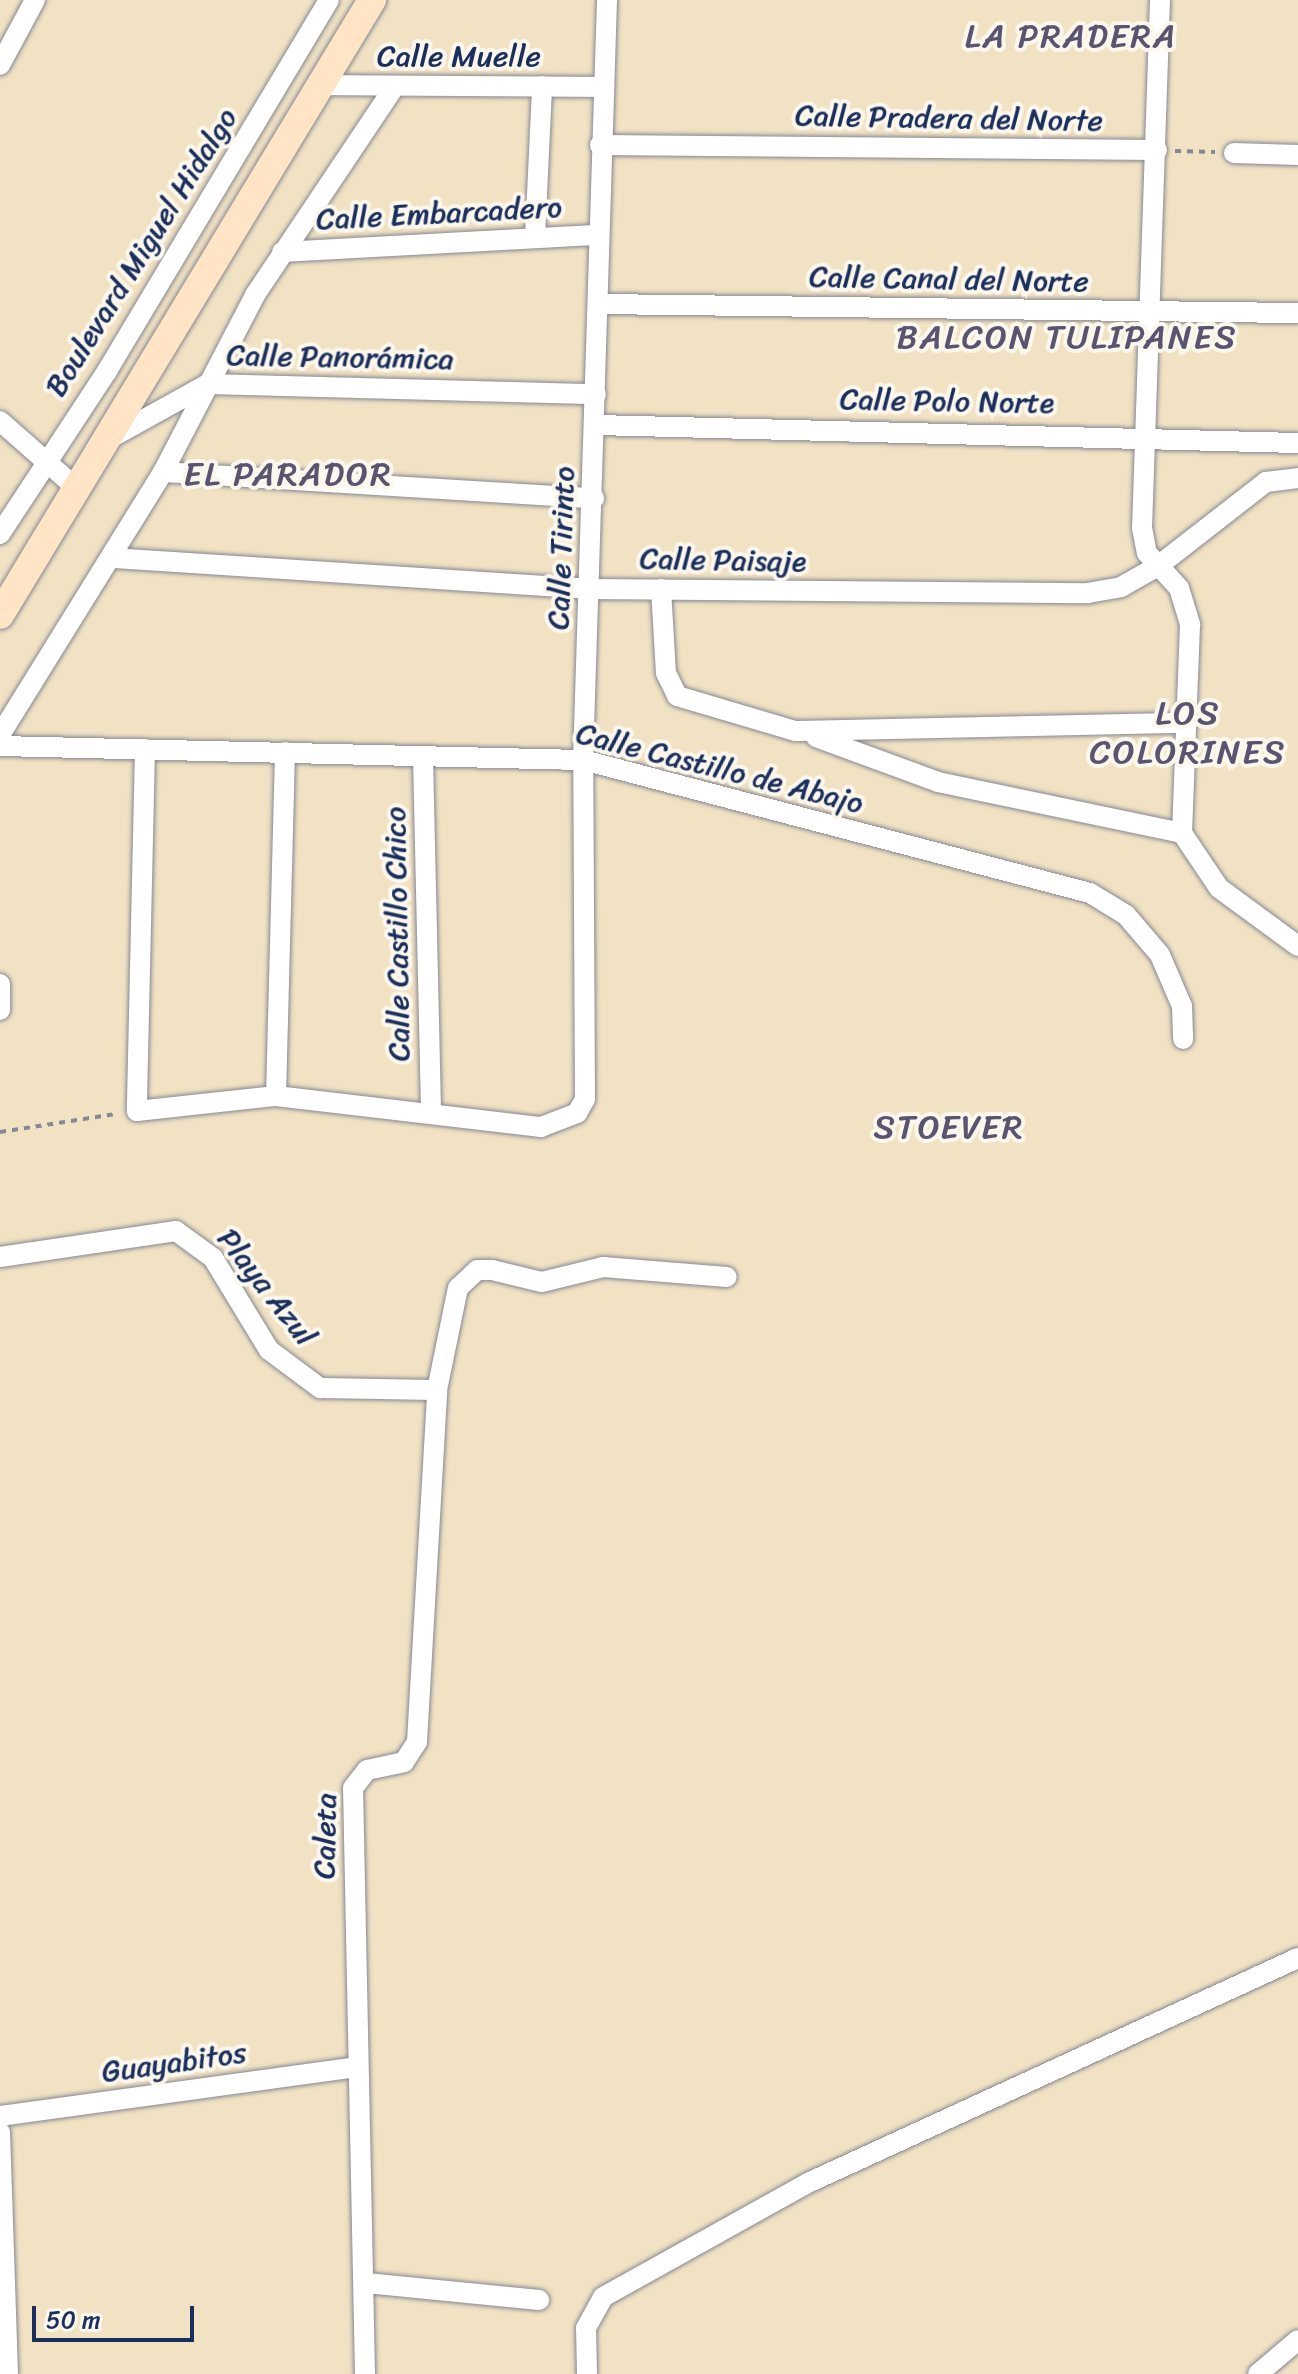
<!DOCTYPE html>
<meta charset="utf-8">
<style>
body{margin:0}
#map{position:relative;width:1298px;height:2374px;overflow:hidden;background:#f1e2c4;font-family:Sriracha,sans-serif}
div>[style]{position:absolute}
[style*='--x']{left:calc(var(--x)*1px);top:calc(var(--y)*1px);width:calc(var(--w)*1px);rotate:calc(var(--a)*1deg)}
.path>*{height:4px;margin-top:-2px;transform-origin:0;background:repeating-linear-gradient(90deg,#868891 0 6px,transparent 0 12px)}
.roads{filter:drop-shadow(0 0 2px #868891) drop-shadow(0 0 2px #868891)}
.street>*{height:20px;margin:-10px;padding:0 10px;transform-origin:10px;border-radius:10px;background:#fff}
.secondary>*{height:28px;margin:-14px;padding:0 14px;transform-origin:14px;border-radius:14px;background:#ffe4c6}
span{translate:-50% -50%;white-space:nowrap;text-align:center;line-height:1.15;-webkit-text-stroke:8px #fbf7ec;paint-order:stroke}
.street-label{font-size:30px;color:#1b2f5e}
.quarter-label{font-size:34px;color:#5b5471;letter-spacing:2px}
.scale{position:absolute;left:32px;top:2306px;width:162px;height:36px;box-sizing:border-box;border:4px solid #1b2f5e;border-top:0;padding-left:10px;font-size:24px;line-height:28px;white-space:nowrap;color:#1b2f5e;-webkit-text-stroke:6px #fbf7ec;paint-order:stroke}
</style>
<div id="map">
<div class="path">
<div style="--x:1175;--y:151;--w:40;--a:1.4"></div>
<div style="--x:0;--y:1132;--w:117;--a:-8.8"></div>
</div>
<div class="roads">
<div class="street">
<div style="--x:1160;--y:0;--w:528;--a:91.95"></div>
<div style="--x:1142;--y:528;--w:25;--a:79"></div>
<div style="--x:1147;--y:553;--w:47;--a:47.6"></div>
<div style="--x:1179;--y:588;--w:39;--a:73"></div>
<div style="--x:1190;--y:625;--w:208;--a:92.2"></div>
<div style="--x:1182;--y:833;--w:66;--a:56.1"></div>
<div style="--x:1219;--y:888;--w:98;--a:36.3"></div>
<div style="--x:0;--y:65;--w:74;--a:-61.7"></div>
<div style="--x:317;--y:85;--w:285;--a:0.4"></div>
<div style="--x:600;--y:145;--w:557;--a:0.51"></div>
<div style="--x:1234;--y:153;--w:64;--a:1.8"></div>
<div style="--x:535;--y:237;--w:151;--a:-87.3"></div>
<div style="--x:282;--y:252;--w:317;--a:-3.1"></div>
<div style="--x:598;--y:304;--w:700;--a:0.74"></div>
<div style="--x:0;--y:421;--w:98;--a:41.3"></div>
<div style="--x:596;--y:425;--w:702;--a:1.47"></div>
<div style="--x:105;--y:441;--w:118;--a:-29"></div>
<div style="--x:208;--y:384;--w:388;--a:1.5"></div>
<div style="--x:163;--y:472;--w:432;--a:3.5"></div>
<div style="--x:0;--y:534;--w:195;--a:-56.7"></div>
<div style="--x:107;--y:371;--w:432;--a:-59.1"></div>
<div style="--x:113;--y:558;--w:477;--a:3.7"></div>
<div style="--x:589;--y:589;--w:499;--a:0.5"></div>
<div style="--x:1088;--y:593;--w:34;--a:-10"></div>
<div style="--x:1121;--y:587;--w:43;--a:-29.6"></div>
<div style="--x:1158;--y:566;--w:137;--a:-37.9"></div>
<div style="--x:1266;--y:482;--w:32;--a:-7"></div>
<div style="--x:661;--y:589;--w:84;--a:86.6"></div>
<div style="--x:666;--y:673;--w:25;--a:64"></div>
<div style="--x:677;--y:696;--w:123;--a:16.5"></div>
<div style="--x:795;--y:731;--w:392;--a:-1.2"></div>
<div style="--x:0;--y:735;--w:309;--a:-58.2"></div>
<div style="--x:163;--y:472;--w:199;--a:-62.5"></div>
<div style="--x:255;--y:295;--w:250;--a:-56.2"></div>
<div style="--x:816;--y:737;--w:130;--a:20.2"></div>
<div style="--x:938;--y:782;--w:249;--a:11.8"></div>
<div style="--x:0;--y:746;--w:583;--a:1.38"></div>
<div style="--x:583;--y:760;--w:524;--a:14.7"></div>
<div style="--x:1090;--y:893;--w:42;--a:31.4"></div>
<div style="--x:1126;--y:915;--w:52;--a:49.6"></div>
<div style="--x:1160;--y:955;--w:56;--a:66.7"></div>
<div style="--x:1182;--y:1006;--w:33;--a:88"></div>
<div style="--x:145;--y:749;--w:362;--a:91.3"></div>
<div style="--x:137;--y:1111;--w:140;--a:-6.2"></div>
<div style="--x:276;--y:1096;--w:267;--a:6.7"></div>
<div style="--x:541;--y:1127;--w:39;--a:-21"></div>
<div style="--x:577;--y:1113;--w:16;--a:-60"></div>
<div style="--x:585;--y:1099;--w:339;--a:-90.3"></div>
<div style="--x:583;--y:760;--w:760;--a:-88.19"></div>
<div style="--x:423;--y:757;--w:353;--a:88.7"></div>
<div style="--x:0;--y:984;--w:26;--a:90"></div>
<div style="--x:276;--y:1096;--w:344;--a:-88.5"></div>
<div style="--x:0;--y:1257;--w:178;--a:-8.4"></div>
<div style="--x:176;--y:1231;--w:46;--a:36.1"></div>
<div style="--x:213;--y:1258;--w:108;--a:58.7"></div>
<div style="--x:269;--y:1350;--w:64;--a:36.7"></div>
<div style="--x:320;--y:1388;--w:117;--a:1"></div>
<div style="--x:0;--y:2116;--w:359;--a:-7.8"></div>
<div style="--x:0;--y:2132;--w:242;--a:88.1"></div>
<div style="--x:366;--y:2283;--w:174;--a:5.6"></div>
<div style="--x:365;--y:2374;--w:586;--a:-91.17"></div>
<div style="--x:353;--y:1788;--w:23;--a:-52"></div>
<div style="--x:367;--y:1770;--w:38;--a:-12"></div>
<div style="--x:404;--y:1762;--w:24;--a:-57"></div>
<div style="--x:417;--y:1742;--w:353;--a:-86.7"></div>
<div style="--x:437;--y:1390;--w:104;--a:-78.4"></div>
<div style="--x:458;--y:1288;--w:26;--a:-43"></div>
<div style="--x:477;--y:1270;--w:15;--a:0"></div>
<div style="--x:492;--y:1270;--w:51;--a:13.5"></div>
<div style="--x:542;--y:1282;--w:63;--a:-13.8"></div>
<div style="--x:603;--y:1267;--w:124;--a:4.6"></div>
<div style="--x:587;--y:2374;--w:46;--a:-91.2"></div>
<div style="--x:586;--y:2328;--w:35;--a:-61"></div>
<div style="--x:603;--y:2297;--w:237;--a:-29.1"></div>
<div style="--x:810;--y:2182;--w:537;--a:-24.66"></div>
<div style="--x:1258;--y:2374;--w:52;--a:-40.4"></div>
</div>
<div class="secondary">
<div style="--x:0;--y:615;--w:719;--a:-58.83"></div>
</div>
</div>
<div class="street-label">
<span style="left:459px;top:56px">Calle Muelle</span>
<span style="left:949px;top:118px;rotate:1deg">Calle Pradera del Norte</span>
<span style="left:439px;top:213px;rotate:-3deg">Calle Embarcadero</span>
<span style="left:141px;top:252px;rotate:-58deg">Boulevard Miguel Hidalgo</span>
<span style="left:949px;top:279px;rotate:1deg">Calle Canal del Norte</span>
<span style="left:340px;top:357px;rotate:1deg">Calle Panorámica</span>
<span style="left:947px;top:401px;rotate:1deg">Calle Polo Norte</span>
<span style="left:561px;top:548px;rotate:-88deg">Calle Tirinto</span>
<span style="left:723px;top:560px;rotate:1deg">Calle Paisaje</span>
<span style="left:720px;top:768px;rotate:14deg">Calle Castillo de Abajo</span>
<span style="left:397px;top:934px;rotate:-91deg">Calle Castillo Chico</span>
<span style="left:267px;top:1287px;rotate:52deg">Playa Azul</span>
<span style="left:325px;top:1836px;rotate:-89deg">Caleta</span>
<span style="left:174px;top:2062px;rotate:-8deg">Guayabitos</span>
</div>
<div class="quarter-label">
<span style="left:1071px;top:37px">LA PRADERA</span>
<span style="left:1067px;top:338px">BALCON TULIPANES</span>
<span style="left:288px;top:475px">EL PARADOR</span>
<span style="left:1188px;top:733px">LOS<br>COLORINES</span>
<span style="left:949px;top:1128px">STOEVER</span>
</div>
<div class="scale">50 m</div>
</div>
